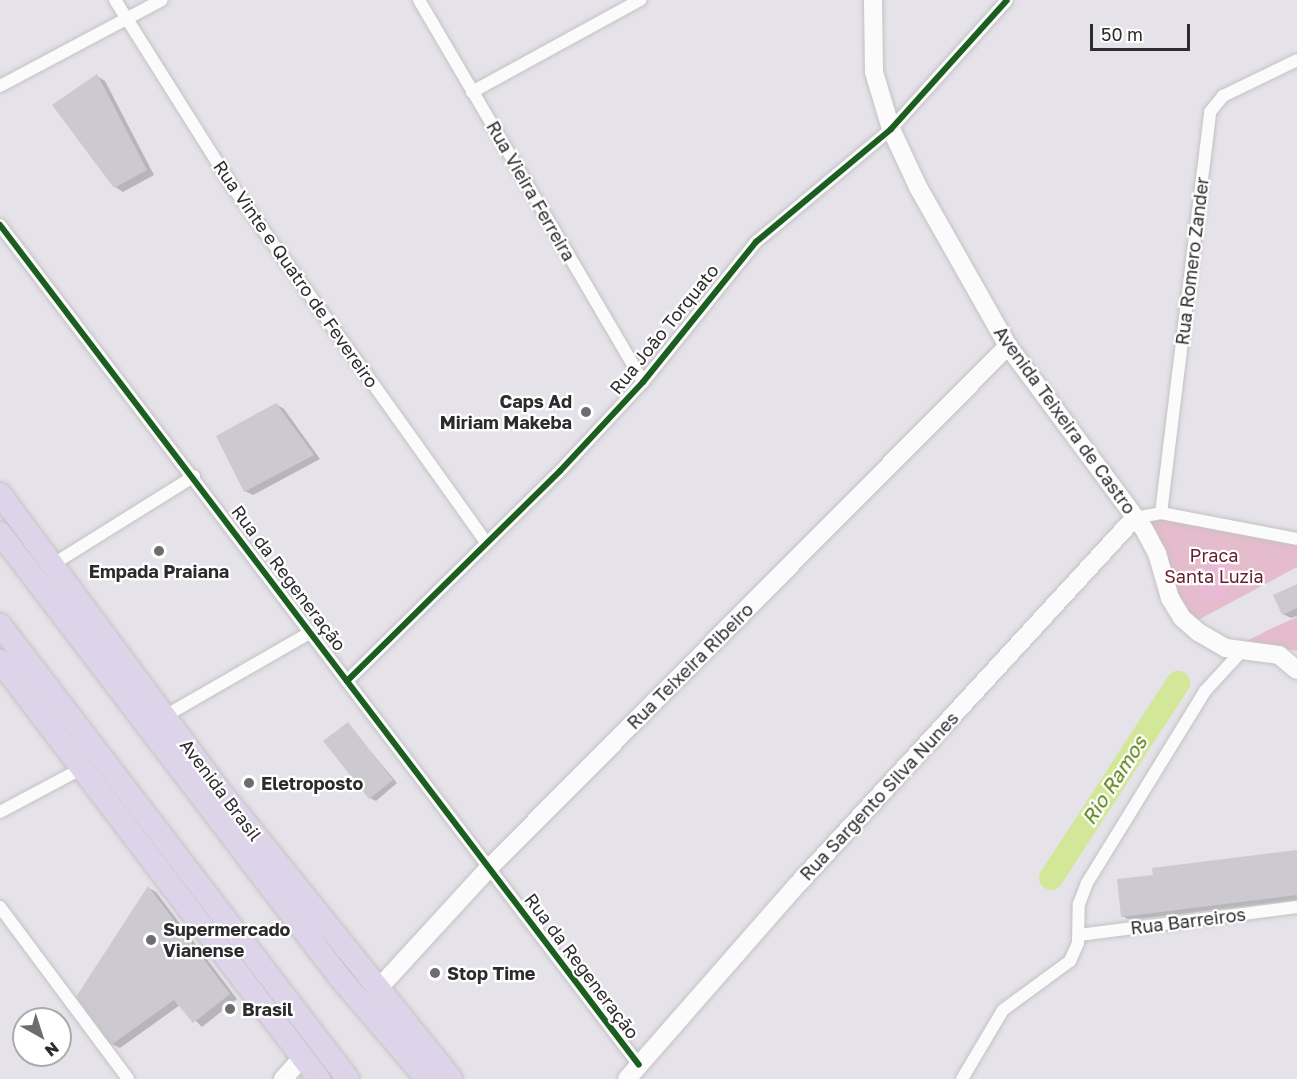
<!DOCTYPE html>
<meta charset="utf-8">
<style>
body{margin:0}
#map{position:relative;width:1297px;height:1079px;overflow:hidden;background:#e6e2ea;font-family:"Golos Text",sans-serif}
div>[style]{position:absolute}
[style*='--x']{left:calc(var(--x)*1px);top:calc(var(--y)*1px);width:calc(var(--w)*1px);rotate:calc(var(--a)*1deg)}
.green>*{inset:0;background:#e4bccc}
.pitch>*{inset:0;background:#e8bad6}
.shadow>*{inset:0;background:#0003}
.river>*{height:24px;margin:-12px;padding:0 12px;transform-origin:12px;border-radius:12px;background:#d2e898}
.building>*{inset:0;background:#cdc9d0}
.roads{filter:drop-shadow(0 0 2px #c2c3c3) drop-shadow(0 0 2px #c2c3c3)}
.street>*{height:12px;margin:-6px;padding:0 6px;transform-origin:6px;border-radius:6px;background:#fbfbfc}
.secondary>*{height:18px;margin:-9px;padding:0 9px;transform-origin:9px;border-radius:9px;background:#fbfbfc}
.highway>*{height:22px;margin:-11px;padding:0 11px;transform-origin:11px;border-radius:11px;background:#ded4e9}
.cycleway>*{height:6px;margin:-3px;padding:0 3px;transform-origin:3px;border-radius:3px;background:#1b5e20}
.dots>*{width:16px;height:16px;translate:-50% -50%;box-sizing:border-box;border:3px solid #fff;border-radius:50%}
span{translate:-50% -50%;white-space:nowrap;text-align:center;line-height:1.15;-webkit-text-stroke:4.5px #fff;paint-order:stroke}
.street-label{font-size:18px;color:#2c2c2c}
.poi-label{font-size:18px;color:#2c2c2c;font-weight:700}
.right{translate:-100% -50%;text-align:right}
.left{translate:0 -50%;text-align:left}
.park-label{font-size:18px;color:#681d2b}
.water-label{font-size:20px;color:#577f11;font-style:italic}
.north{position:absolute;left:12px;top:1007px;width:60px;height:60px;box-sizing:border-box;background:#fff;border:2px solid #ababab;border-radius:50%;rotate:141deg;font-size:16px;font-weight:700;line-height:24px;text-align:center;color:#2c2c2c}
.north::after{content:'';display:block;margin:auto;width:21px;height:27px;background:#6d6c6e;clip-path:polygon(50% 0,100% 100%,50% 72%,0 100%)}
.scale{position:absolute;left:1090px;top:24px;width:100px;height:27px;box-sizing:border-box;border:3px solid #2c2c2c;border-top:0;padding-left:8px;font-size:18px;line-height:21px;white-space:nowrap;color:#2c2c2c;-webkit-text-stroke:4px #fff;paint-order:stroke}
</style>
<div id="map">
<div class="green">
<div style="clip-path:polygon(1145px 517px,1297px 537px,1297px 567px,1198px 620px,1191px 617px,1176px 592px,1163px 545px)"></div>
<div style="clip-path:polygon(1297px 617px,1297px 651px,1247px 641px,1270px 629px)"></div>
</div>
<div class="pitch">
<div style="clip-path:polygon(1209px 550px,1236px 557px,1225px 601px,1198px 595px)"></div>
</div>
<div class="shadow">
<div style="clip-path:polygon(97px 76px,105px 81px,154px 175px,123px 192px,115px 187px,54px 105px)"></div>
<div style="clip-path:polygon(276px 404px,284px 409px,320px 459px,253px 495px,245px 491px)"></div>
<div style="clip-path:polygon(1297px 585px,1297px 616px,1291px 618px,1283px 614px)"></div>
<div style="clip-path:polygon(348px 724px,397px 783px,376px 801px,370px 798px)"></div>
<div style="clip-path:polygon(1297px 852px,1297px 900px,1130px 920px,1122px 916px,1154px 876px)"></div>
<div style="clip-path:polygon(149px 888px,156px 892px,237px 999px,202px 1027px,180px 1005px,120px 1048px,112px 1044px)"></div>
</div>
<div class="river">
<div style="--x:1051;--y:878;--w:233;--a:-56.9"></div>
</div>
<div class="building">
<div style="clip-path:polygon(97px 74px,147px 170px,114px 188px,52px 105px)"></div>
<div style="clip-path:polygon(276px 403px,314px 455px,244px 492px,216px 436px)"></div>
<div style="clip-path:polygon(1297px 584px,1297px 608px,1282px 615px,1273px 595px)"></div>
<div style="clip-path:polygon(348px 722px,393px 780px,369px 799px,323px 741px)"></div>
<div style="clip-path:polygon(1297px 850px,1297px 895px,1121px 917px,1117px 879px,1153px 875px,1152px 868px)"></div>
<div style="clip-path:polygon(148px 886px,230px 994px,193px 1023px,174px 1000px,111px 1045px,76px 997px)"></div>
</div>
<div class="roads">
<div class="street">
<div style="--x:115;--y:0;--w:220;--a:57.8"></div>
<div style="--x:232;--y:186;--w:437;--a:54.5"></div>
<div style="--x:419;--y:0;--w:443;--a:59.6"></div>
<div style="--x:0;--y:86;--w:183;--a:-28"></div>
<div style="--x:472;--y:92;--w:192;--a:-28.7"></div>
<div style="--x:0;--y:225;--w:1055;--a:52.74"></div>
<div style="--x:1161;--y:513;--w:404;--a:-83"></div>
<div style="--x:1210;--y:112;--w:21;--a:-51"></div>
<div style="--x:1223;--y:96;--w:82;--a:-25.9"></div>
<div style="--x:1135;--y:518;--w:26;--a:-11"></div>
<div style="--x:1161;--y:513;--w:138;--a:10.8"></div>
<div style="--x:55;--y:563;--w:164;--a:-32"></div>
<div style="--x:347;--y:681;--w:299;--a:-44.6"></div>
<div style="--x:560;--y:471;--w:122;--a:-47"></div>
<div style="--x:643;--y:382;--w:180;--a:-51.1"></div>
<div style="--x:756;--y:242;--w:176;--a:-39.9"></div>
<div style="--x:891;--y:129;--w:173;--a:-48"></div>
<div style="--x:165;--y:716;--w:168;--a:-29.9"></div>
<div style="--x:0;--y:812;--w:92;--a:-28"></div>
<div style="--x:0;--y:907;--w:214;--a:53.3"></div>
<div style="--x:1079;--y:935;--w:220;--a:-7.3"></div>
<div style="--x:962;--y:1079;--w:80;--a:-59.3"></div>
<div style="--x:1003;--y:1010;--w:83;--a:-36.2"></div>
<div style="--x:1070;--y:961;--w:20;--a:-66"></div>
<div style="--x:1078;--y:943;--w:39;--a:-89"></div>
<div style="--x:1079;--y:904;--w:22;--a:-69"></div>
<div style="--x:1087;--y:883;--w:225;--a:-58.4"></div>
<div style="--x:1205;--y:691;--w:53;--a:-47.3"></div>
</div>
<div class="secondary">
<div style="--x:873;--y:0;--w:72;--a:89.2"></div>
<div style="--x:874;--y:72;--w:59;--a:73.4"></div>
<div style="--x:891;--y:129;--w:64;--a:65"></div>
<div style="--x:918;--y:187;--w:183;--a:60.5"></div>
<div style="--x:1008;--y:346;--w:228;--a:53.4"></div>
<div style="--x:1144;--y:529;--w:27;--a:62"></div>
<div style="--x:1157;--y:553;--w:47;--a:73.9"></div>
<div style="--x:1170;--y:598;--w:23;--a:59"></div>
<div style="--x:1182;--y:618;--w:21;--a:41"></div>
<div style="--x:1198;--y:632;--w:32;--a:30"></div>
<div style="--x:1226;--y:648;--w:53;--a:7.5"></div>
<div style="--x:1279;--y:655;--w:23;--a:40"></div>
<div style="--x:377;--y:990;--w:164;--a:-47.5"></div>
<div style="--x:488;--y:869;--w:738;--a:-45.16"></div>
<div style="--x:283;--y:1079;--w:30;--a:-48"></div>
<div style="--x:627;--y:1079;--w:259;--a:-48.8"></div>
<div style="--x:798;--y:884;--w:498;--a:-47.4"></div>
</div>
<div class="highway">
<div style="--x:0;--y:494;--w:375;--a:53.5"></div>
<div style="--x:223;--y:795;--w:364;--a:51.2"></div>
<div style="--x:0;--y:533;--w:561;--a:52.6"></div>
<div style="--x:341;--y:979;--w:132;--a:49.3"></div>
<div style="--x:0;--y:625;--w:572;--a:52.53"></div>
<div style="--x:0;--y:661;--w:526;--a:52.65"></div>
</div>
</div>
<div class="cycleway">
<div style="--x:0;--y:225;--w:1055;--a:52.74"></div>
<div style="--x:347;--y:681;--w:299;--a:-44.6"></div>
<div style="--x:560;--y:471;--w:122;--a:-47"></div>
<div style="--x:643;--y:382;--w:180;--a:-51.1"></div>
<div style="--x:756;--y:242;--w:176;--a:-39.9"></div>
<div style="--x:891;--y:129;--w:173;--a:-48"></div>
</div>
<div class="dots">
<div style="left:586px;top:412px;background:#6d6c6e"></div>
<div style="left:159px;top:551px;background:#6d6c6e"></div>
<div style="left:249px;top:783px;background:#6d6c6e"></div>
<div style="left:151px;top:940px;background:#6d6c6e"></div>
<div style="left:435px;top:973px;background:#6d6c6e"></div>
<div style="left:230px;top:1009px;background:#6d6c6e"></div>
</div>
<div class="street-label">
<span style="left:531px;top:191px;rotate:60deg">Rua Vieira Ferreira</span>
<span style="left:1192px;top:261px;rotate:-83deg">Rua Romero Zander</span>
<span style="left:296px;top:274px;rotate:55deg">Rua Vinte e Quatro de Fevereiro</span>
<span style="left:664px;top:329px;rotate:-51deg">Rua João Torquato</span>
<span style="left:1065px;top:420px;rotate:54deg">Avenida Teixeira de Castro</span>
<span style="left:289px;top:578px;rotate:53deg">Rua da Regeneração</span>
<span style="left:690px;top:666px;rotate:-45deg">Rua Teixeira Ribeiro</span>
<span style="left:221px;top:790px;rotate:53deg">Avenida Brasil</span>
<span style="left:879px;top:796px;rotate:-47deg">Rua Sargento Silva Nunes</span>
<span style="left:1188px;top:921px;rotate:-7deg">Rua Barreiros</span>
<span style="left:582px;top:966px;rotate:53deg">Rua da Regeneração</span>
</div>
<div class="poi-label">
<span class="right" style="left:572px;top:412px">Caps Ad<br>Miriam Makeba</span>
<span style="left:159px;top:571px">Empada Praiana</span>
<span class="left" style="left:261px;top:783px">Eletroposto</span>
<span class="left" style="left:163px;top:940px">Supermercado<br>Vianense</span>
<span class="left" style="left:447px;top:973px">Stop Time</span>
<span class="left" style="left:242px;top:1009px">Brasil</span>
</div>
<div class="park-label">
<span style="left:1214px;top:566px">Praca<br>Santa Luzia</span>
</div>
<div class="water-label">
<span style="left:1114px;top:780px;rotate:-57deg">Rio Ramos</span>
</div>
<div class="north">N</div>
<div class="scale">50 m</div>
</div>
